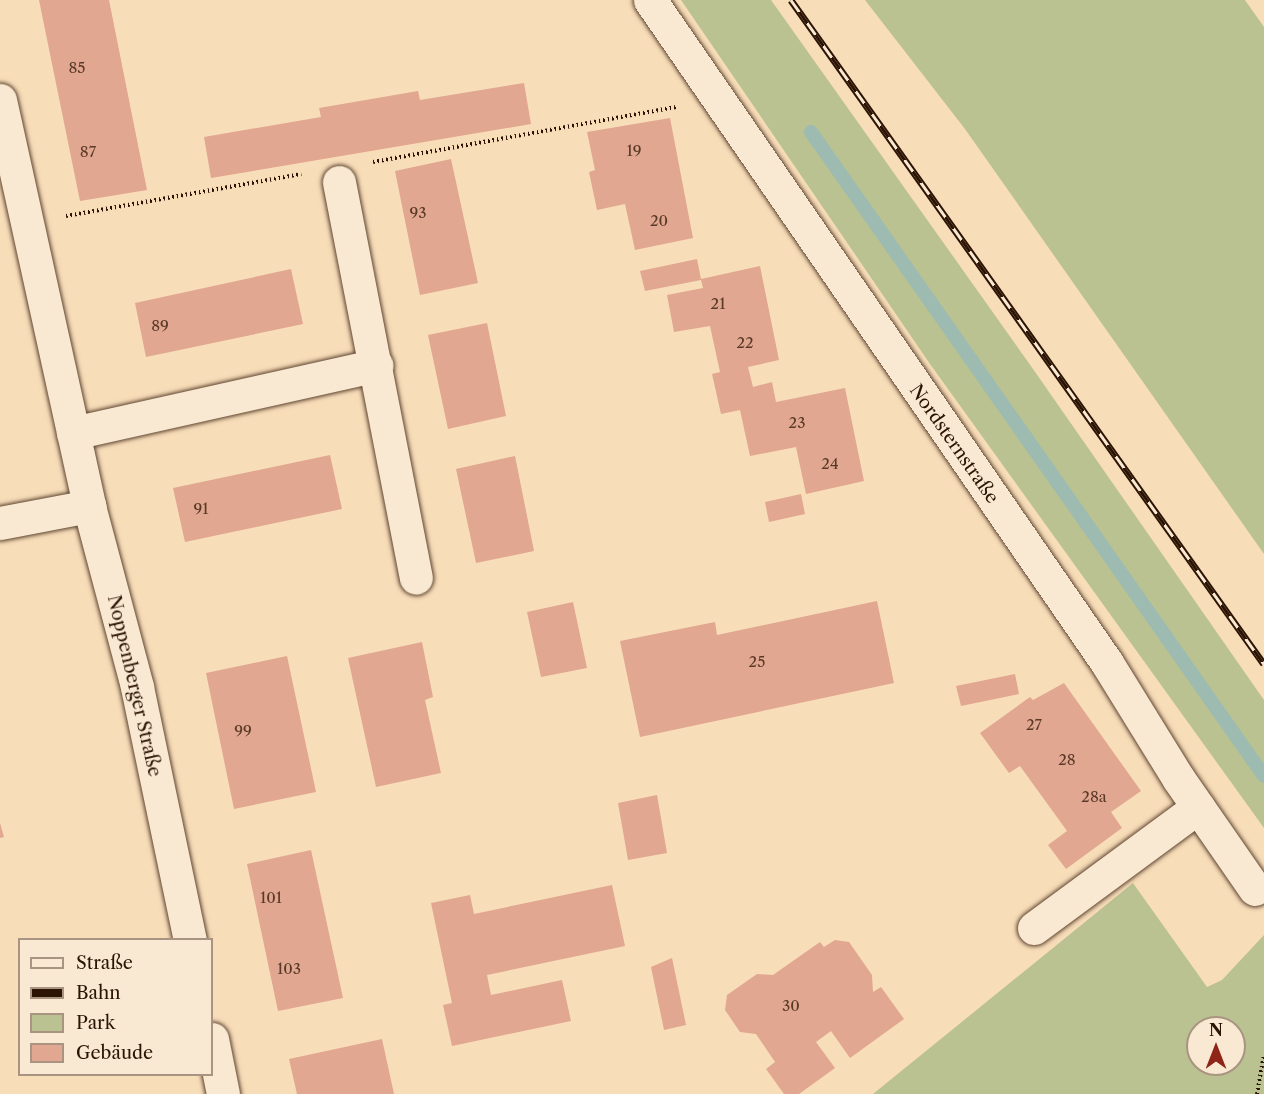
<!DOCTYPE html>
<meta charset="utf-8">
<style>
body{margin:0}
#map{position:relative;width:1264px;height:1094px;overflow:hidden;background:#f8ddb9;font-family:"Libre Caslon Text",serif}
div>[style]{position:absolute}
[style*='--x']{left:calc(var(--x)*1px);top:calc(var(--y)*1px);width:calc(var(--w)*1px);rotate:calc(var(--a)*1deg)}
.green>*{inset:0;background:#bac291}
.stream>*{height:14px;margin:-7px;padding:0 7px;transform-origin:7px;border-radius:7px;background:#9dbbb1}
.building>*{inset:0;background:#e1a790}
.path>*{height:4px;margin-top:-2px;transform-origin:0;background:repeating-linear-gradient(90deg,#2c1404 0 1.5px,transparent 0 4.5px)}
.roads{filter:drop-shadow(0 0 2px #5f4631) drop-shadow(0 0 2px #5f4631)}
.minor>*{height:33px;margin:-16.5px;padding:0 16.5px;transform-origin:16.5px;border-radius:16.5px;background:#fae9d2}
.rail>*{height:7px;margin-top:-3.5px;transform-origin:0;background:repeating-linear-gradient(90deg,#fae9d2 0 14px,#2c1404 0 28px);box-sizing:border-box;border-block:2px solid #2c1404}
span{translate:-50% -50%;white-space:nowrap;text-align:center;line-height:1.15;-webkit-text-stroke:4.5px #fae9d2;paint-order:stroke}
.number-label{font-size:15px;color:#593927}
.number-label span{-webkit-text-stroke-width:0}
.street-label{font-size:18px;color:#2c1404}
.legend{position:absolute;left:18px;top:938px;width:195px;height:138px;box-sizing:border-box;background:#fae9d2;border:2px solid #a89480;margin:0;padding:8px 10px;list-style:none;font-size:18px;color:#2c1404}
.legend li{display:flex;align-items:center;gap:12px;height:30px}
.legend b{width:30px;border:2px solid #a89480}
.north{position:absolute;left:1186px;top:1016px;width:60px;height:60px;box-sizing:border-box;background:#fae9d2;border:2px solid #a89480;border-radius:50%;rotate:0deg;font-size:16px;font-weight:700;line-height:24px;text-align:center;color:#2c1404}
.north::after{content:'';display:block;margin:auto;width:21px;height:27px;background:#8f2418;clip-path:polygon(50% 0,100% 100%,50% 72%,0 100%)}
</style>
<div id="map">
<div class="green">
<div style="clip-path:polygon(681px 0,771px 0,1026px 359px,1264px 700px,1264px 828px,930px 364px)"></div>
<div style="clip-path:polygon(865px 0,1245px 0,1264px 27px,1264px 554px,965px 129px)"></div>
<div style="clip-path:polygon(evenodd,1133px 883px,1207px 987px,1222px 980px,1264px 935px,1264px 1094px,873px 1094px,1133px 883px,1198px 1028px,1234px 1028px,1234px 1064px,1198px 1064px,1198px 1028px)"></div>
</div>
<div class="stream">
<div style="--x:811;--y:132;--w:787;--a:54.88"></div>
</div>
<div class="building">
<div style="clip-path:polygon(39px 0,109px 0,147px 190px,80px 201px)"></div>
<div style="clip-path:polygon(524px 83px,531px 124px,211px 178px,204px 137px,321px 117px,319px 108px,418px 91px,420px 100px)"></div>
<div style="clip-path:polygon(670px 118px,693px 238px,635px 250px,625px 204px,597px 210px,589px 172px,595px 170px,587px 132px)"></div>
<div style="clip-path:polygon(451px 159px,478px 283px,420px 295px,395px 171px)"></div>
<div style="clip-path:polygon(697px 259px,701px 279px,760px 266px,779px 360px,748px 367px,753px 387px,772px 382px,776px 402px,845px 388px,864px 481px,806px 494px,796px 447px,750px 456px,740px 410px,721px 414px,712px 374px,720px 372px,710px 326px,674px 332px,667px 295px,703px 288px,701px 280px,645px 291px,640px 271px)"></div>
<div style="clip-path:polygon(291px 269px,303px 324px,146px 357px,135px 303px)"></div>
<div style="clip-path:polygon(487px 323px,506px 416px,448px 429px,428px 335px)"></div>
<div style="clip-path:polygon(330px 455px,342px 509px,185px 542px,173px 488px)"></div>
<div style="clip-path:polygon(515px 456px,534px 551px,476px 563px,456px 469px)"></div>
<div style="clip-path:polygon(801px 494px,805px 514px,769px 522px,765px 502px)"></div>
<div style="clip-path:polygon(877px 601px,894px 683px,640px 737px,620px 641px,715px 622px,717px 635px)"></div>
<div style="clip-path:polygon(573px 602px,587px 668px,541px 677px,527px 612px)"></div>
<div style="clip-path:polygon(422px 642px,433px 697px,425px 700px,441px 773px,376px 787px,348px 658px)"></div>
<div style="clip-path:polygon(287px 656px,316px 792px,234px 809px,206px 673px)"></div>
<div style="clip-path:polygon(1015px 674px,1019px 694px,961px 706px,956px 686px)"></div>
<div style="clip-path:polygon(1064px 683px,1141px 791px,1111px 812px,1122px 828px,1066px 869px,1048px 845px,1067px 831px,1020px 766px,1009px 773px,980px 733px,1030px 697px,1033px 700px)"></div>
<div style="clip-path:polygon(657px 795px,667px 853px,628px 860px,618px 803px)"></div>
<div style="clip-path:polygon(0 823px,4px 837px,0 838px)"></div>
<div style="clip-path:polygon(311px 850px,343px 998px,278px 1011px,247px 864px)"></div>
<div style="clip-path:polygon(612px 885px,625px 946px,487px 975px,491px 995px,562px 980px,571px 1021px,452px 1046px,443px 1005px,452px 1003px,431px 903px,470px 895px,474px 914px)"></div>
<div style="clip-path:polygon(835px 940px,849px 942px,872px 975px,873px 992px,881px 987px,904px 1019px,850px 1058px,831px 1031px,816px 1042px,835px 1068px,799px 1094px,784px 1094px,766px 1069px,775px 1062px,756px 1034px,740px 1032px,725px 1010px,727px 995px,757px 974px,773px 975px,820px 942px,824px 947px)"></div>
<div style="clip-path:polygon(672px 958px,686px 1025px,664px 1030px,651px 967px)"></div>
<div style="clip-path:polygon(382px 1039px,394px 1094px,297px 1094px,289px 1059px)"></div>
</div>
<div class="path">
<div style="--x:373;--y:162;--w:308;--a:-10.3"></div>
<div style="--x:66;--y:216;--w:239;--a:-10.1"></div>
<div style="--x:1257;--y:1094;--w:40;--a:-80"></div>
</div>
<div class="roads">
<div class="minor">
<div style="--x:650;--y:0;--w:805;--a:55.42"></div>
<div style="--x:1107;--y:663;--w:135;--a:58.3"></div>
<div style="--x:1178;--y:778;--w:135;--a:55.3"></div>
<div style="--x:0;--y:100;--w:416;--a:77.6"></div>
<div style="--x:89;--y:506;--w:187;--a:75.1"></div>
<div style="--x:137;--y:687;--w:258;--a:78.2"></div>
<div style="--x:339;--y:182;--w:403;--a:79"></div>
<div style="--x:73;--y:433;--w:311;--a:-12.6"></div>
<div style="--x:0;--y:523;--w:91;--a:-10.8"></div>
<div style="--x:1034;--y:928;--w:204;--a:-36.4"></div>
<div style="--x:212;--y:1039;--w:56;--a:78.7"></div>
</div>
</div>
<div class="rail">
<div style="--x:791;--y:0;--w:815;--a:54.54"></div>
</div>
<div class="number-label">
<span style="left:77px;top:68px">85</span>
<span style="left:634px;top:151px">19</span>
<span style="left:88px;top:152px">87</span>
<span style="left:418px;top:213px">93</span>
<span style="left:659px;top:221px">20</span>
<span style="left:718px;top:304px">21</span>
<span style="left:160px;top:326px">89</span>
<span style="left:745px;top:343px">22</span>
<span style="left:797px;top:423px">23</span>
<span style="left:830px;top:464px">24</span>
<span style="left:201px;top:509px">91</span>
<span style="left:757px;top:662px">25</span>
<span style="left:1034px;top:725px">27</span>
<span style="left:243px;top:731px">99</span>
<span style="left:1067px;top:760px">28</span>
<span style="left:1094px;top:797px">28a</span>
<span style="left:271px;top:898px">101</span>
<span style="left:289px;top:969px">103</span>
<span style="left:791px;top:1006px">30</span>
</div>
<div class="street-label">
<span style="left:954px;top:444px;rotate:55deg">Nordsternstraße</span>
<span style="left:134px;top:686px;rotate:77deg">Noppenberger Straße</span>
</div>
<ul class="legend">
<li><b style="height:8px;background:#fae9d2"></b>Straße</li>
<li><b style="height:8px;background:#2c1404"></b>Bahn</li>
<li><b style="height:16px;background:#bac291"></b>Park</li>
<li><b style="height:16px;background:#e1a790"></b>Gebäude</li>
</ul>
<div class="north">N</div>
</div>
